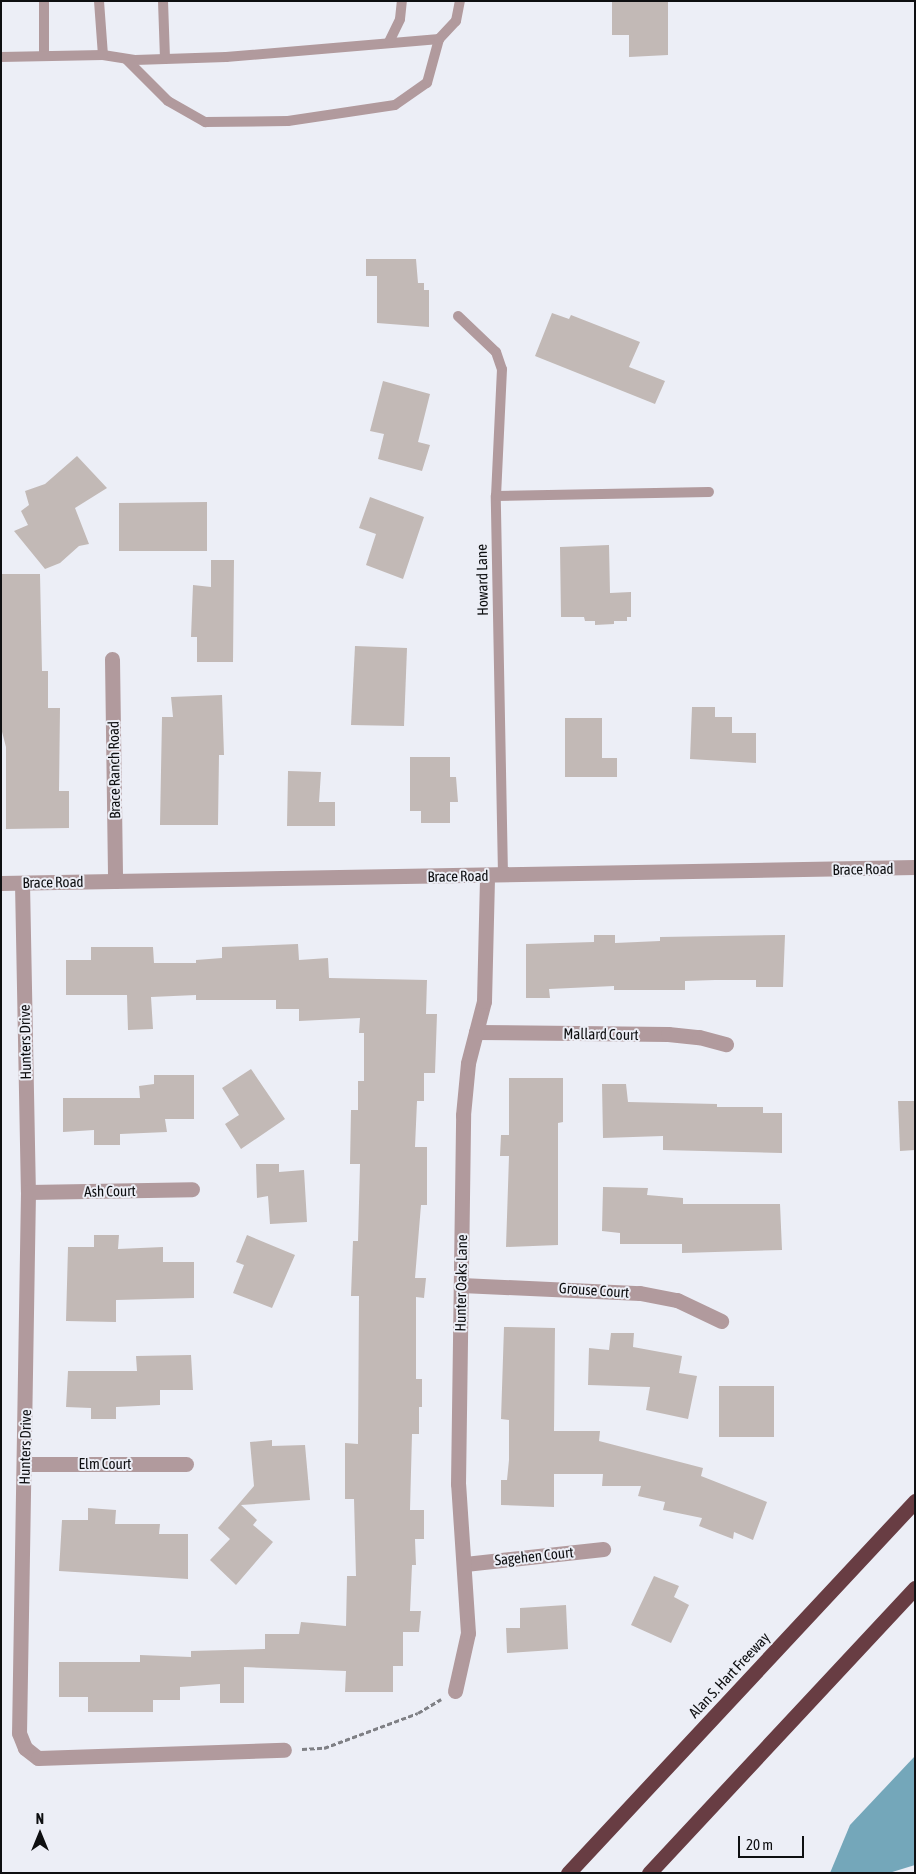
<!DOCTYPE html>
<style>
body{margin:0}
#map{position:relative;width:916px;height:1874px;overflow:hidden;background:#eceef6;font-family:"Asap Condensed",sans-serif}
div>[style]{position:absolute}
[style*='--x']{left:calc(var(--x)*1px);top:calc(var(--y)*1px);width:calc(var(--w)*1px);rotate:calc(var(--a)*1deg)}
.water>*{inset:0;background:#74a7ba}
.building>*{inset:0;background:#c2b9b6}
.path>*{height:3px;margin-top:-1.5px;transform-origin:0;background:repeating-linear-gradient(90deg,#7f8085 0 5px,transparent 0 7.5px)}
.service>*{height:10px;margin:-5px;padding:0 5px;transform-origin:5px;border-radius:5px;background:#b19a9d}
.minor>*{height:15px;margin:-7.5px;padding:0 7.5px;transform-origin:7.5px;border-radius:7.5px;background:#b19a9d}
.tertiary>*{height:15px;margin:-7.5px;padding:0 7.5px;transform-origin:7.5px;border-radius:7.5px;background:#b19a9d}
.motorway>*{height:15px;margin:-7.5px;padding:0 7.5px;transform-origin:7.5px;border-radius:7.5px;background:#683d43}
span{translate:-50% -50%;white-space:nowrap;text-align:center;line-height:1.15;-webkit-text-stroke:4px #eceef6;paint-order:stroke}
.street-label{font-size:15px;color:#0e0f11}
.frame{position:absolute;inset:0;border:2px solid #0e0f11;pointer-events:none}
.north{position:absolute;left:15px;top:1809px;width:50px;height:50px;-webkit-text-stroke:4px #eceef6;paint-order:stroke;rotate:0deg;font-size:14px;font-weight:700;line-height:20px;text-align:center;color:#0e0f11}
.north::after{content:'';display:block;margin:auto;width:18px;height:22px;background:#0e0f11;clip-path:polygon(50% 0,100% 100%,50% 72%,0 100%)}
.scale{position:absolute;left:738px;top:1836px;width:66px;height:22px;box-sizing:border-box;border:2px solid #0e0f11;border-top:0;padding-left:6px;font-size:15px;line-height:18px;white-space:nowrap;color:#0e0f11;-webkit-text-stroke:4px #eceef6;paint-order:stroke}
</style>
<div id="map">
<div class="water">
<div style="clip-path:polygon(915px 1756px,915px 1865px,889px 1873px,830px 1873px,850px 1825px)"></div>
</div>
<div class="building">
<div style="clip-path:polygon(612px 1px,668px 1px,668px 55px,629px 57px,629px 35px,612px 35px)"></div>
<div style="clip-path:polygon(366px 259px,416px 259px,418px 283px,424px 283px,424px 290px,429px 290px,429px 327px,377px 323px,377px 276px,366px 276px)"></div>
<div style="clip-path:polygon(552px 313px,569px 319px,571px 315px,640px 342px,629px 367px,665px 381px,655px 404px,535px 356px)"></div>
<div style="clip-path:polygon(383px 381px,430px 394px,418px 442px,430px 445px,422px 471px,378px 459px,384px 434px,370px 431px)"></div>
<div style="clip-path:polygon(77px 456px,107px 488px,75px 508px,89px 544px,79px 546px,60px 563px,45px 569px,14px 531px,28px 525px,21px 511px,29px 505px,25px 491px,45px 484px)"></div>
<div style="clip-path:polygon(370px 497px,424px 517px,403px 579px,366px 565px,376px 534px,359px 528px)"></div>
<div style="clip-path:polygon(207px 502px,207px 551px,119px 551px,119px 503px)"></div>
<div style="clip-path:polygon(609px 545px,610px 593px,631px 592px,631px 617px,627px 617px,627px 621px,614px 621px,614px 624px,595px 625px,595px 621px,585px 621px,584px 617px,561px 617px,560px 547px)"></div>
<div style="clip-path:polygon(211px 560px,234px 560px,233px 662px,197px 662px,197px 637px,191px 637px,193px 585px,211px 587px)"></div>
<div style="clip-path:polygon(1px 574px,40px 574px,42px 671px,48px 671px,48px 708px,60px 708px,59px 791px,69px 791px,69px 828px,6px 829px,6px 747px,1px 728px)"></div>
<div style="clip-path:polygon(355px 646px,407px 648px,404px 726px,351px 725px)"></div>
<div style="clip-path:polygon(222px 695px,224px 755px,219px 755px,218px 825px,160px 825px,162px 717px,173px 717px,171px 697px)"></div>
<div style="clip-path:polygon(692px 707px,715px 707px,715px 717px,732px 717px,732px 733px,756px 733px,756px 763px,690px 759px)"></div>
<div style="clip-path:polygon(565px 718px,602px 718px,602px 758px,617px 758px,617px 777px,565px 777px)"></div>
<div style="clip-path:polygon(410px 757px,450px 757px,450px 777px,456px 777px,458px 802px,450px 802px,450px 823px,421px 823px,421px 811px,410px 811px)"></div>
<div style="clip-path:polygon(288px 771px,321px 772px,319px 802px,335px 802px,335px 826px,287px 826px)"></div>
<div style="clip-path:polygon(594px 935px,615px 935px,615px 943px,660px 941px,660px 937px,785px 935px,783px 987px,756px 987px,756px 980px,715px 980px,685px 981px,685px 990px,614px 990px,614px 986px,549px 989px,550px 998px,526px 998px,526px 944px,594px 942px)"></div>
<div style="clip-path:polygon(298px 944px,299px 960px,328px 958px,329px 978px,427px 980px,426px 1014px,437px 1014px,435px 1073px,424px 1073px,424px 1101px,417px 1101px,415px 1147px,427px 1147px,427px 1205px,421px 1205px,415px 1278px,426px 1278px,424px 1298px,416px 1297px,416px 1379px,422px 1379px,422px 1407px,419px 1407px,419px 1434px,412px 1434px,410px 1510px,424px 1510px,424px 1539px,415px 1539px,416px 1565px,412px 1565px,410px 1611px,421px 1611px,419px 1632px,403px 1632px,403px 1666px,393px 1666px,393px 1692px,345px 1692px,346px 1671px,244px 1667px,244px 1703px,220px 1703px,220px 1684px,180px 1687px,180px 1700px,153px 1700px,153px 1712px,88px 1712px,88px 1697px,59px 1697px,59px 1662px,140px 1662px,140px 1655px,191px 1657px,191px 1651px,265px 1649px,265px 1634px,299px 1634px,301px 1622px,346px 1626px,347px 1576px,356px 1576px,354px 1499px,345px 1499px,345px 1443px,358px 1444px,359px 1296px,351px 1296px,353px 1241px,358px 1241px,360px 1164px,350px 1164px,351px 1110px,358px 1110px,358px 1081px,364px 1081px,364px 1033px,359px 1033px,360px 1018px,299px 1021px,299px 1009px,276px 1009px,276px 1000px,196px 1000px,196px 995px,151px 997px,153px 1029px,128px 1030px,127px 995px,66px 995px,66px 960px,91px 960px,91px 947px,153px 947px,154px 963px,196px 963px,196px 960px,222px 958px,222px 947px)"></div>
<div style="clip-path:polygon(251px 1069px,285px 1119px,241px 1149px,225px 1124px,239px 1115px,222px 1088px)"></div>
<div style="clip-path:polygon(154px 1075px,194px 1075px,194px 1119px,165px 1119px,167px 1132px,120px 1134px,120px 1145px,94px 1145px,94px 1130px,63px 1132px,63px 1098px,140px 1098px,139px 1086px,154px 1084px)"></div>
<div style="clip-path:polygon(509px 1078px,563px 1078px,563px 1122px,558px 1123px,558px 1245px,506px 1247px,509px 1156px,500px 1156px,501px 1135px,509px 1135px)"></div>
<div style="clip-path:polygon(602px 1084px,626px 1084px,628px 1102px,717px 1104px,717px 1107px,763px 1107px,763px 1113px,782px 1113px,782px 1153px,663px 1150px,663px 1136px,603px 1138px)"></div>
<div style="clip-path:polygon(898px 1101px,915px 1101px,915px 1150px,900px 1151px)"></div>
<div style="clip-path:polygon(256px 1164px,279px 1164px,279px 1172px,304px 1170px,307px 1222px,270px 1224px,268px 1196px,257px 1198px)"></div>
<div style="clip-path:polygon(603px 1187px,648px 1188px,647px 1195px,683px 1198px,683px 1204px,780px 1204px,782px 1250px,682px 1253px,682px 1244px,620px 1244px,620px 1233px,602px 1231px)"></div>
<div style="clip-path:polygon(94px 1235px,119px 1235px,118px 1249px,163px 1247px,163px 1262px,194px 1262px,194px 1298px,116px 1300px,116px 1322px,66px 1321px,68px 1247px,94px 1247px)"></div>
<div style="clip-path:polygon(247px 1235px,295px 1255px,272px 1308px,233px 1293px,244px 1265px,236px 1262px)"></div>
<div style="clip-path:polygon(504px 1327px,555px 1328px,554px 1431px,600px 1431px,599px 1441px,703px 1468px,701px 1476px,767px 1502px,753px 1540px,734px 1532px,733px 1539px,699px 1526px,702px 1518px,663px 1510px,665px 1502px,638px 1496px,641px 1486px,602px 1486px,603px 1474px,554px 1474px,554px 1507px,501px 1505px,501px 1480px,507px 1480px,509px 1460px,509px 1420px,501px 1419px)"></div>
<div style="clip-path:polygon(611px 1333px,634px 1333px,633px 1347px,682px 1356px,679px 1373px,697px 1376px,688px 1419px,646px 1410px,650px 1387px,588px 1385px,589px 1348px,609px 1350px)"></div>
<div style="clip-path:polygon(191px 1355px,193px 1390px,160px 1390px,160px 1405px,116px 1407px,116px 1419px,91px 1419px,91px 1408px,66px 1407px,68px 1371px,137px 1371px,136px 1356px)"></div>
<div style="clip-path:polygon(719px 1386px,774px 1386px,774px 1437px,719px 1437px)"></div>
<div style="clip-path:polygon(272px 1440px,272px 1446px,305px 1445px,310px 1500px,241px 1505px,257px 1520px,253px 1525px,273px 1542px,236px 1585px,210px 1560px,230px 1539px,218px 1528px,254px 1486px,250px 1442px)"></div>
<div style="clip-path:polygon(88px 1508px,116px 1510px,115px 1524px,160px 1524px,159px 1534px,188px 1534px,188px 1579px,59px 1571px,62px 1520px,88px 1520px)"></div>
<div style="clip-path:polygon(654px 1576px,679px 1586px,674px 1597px,689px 1605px,671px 1643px,631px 1625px)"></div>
<div style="clip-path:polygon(566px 1605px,568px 1649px,507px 1653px,506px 1628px,520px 1628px,520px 1608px)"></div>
</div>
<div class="path">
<div style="--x:302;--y:1749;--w:22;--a:-3"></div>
<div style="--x:324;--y:1748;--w:100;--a:-20.4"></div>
<div style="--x:418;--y:1713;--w:27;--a:-31"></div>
</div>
<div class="service">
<div style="--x:44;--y:1;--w:55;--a:90"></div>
<div style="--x:99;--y:1;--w:54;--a:85.8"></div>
<div style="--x:103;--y:55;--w:32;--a:9"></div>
<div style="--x:135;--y:60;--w:91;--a:-1.9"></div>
<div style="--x:226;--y:57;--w:214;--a:-4.8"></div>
<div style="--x:163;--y:1;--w:58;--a:88"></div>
<div style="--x:389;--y:42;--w:25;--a:-64"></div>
<div style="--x:400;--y:19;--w:18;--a:-84"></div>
<div style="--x:1;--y:57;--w:102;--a:-1.1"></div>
<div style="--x:126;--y:59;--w:59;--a:45"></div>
<div style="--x:168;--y:101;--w:43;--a:29.6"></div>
<div style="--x:205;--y:122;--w:83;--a:-0.7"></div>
<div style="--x:288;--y:121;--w:108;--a:-8.5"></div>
<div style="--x:395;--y:105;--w:39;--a:-35"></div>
<div style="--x:427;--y:83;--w:46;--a:-74.7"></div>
<div style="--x:439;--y:39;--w:25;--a:-47"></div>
<div style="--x:456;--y:21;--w:20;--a:-79"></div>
<div style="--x:458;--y:316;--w:52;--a:43.5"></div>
<div style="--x:496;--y:352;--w:18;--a:71"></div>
<div style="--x:502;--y:369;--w:127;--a:92.7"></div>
<div style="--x:503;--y:875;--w:379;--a:-91.1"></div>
<div style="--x:496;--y:496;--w:213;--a:-1.1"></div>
</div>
<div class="minor">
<div style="--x:112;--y:659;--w:222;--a:89.2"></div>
<div style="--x:22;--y:883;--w:309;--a:88.9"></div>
<div style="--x:28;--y:1192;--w:541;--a:90.95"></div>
<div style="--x:19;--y:1733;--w:16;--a:68"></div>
<div style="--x:25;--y:1748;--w:16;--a:38"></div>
<div style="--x:38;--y:1758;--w:246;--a:-1.9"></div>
<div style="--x:476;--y:1032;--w:192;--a:0.6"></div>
<div style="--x:668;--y:1034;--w:31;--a:6"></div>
<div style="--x:699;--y:1037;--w:28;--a:15"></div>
<div style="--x:28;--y:1192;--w:164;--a:-1"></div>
<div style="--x:461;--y:1285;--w:179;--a:2.6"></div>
<div style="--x:640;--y:1293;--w:38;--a:11"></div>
<div style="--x:677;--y:1300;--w:49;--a:25.5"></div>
<div style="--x:25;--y:1464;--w:161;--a:0"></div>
<div style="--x:465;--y:1564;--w:139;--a:-6.2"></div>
<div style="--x:455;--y:1691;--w:59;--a:-77.4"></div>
<div style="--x:468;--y:1633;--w:149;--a:-93.8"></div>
<div style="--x:458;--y:1484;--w:369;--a:-89.2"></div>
<div style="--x:463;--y:1115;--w:52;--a:-84.5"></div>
<div style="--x:468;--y:1063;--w:64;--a:-75.5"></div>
<div style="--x:484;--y:1001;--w:126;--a:-88.6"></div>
</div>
<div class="tertiary">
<div style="--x:1;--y:883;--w:914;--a:-1"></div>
</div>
<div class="motorway">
<div style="--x:568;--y:1873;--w:509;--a:-46.99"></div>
<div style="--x:649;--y:1873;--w:390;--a:-47"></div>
</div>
<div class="street-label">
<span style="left:482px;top:580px;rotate:-91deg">Howard Lane</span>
<span style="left:114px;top:770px;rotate:-91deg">Brace Ranch Road</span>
<span style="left:863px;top:869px;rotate:-1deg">Brace Road</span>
<span style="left:458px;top:876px;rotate:-1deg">Brace Road</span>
<span style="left:53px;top:882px;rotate:-1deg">Brace Road</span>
<span style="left:601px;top:1034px;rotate:1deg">Mallard Court</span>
<span style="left:25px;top:1042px;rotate:-91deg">Hunters Drive</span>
<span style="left:110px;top:1191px;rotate:-1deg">Ash Court</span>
<span style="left:461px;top:1283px;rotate:-89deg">Hunter Oaks Lane</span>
<span style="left:594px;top:1290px;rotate:4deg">Grouse Court</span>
<span style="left:25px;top:1447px;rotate:-89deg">Hunters Drive</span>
<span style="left:105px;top:1464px">Elm Court</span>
<span style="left:534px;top:1556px;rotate:-6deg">Sagehen Court</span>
<span style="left:729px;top:1675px;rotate:-47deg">Alan S. Hart Freeway</span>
</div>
<div class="frame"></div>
<div class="north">N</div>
<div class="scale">20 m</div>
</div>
